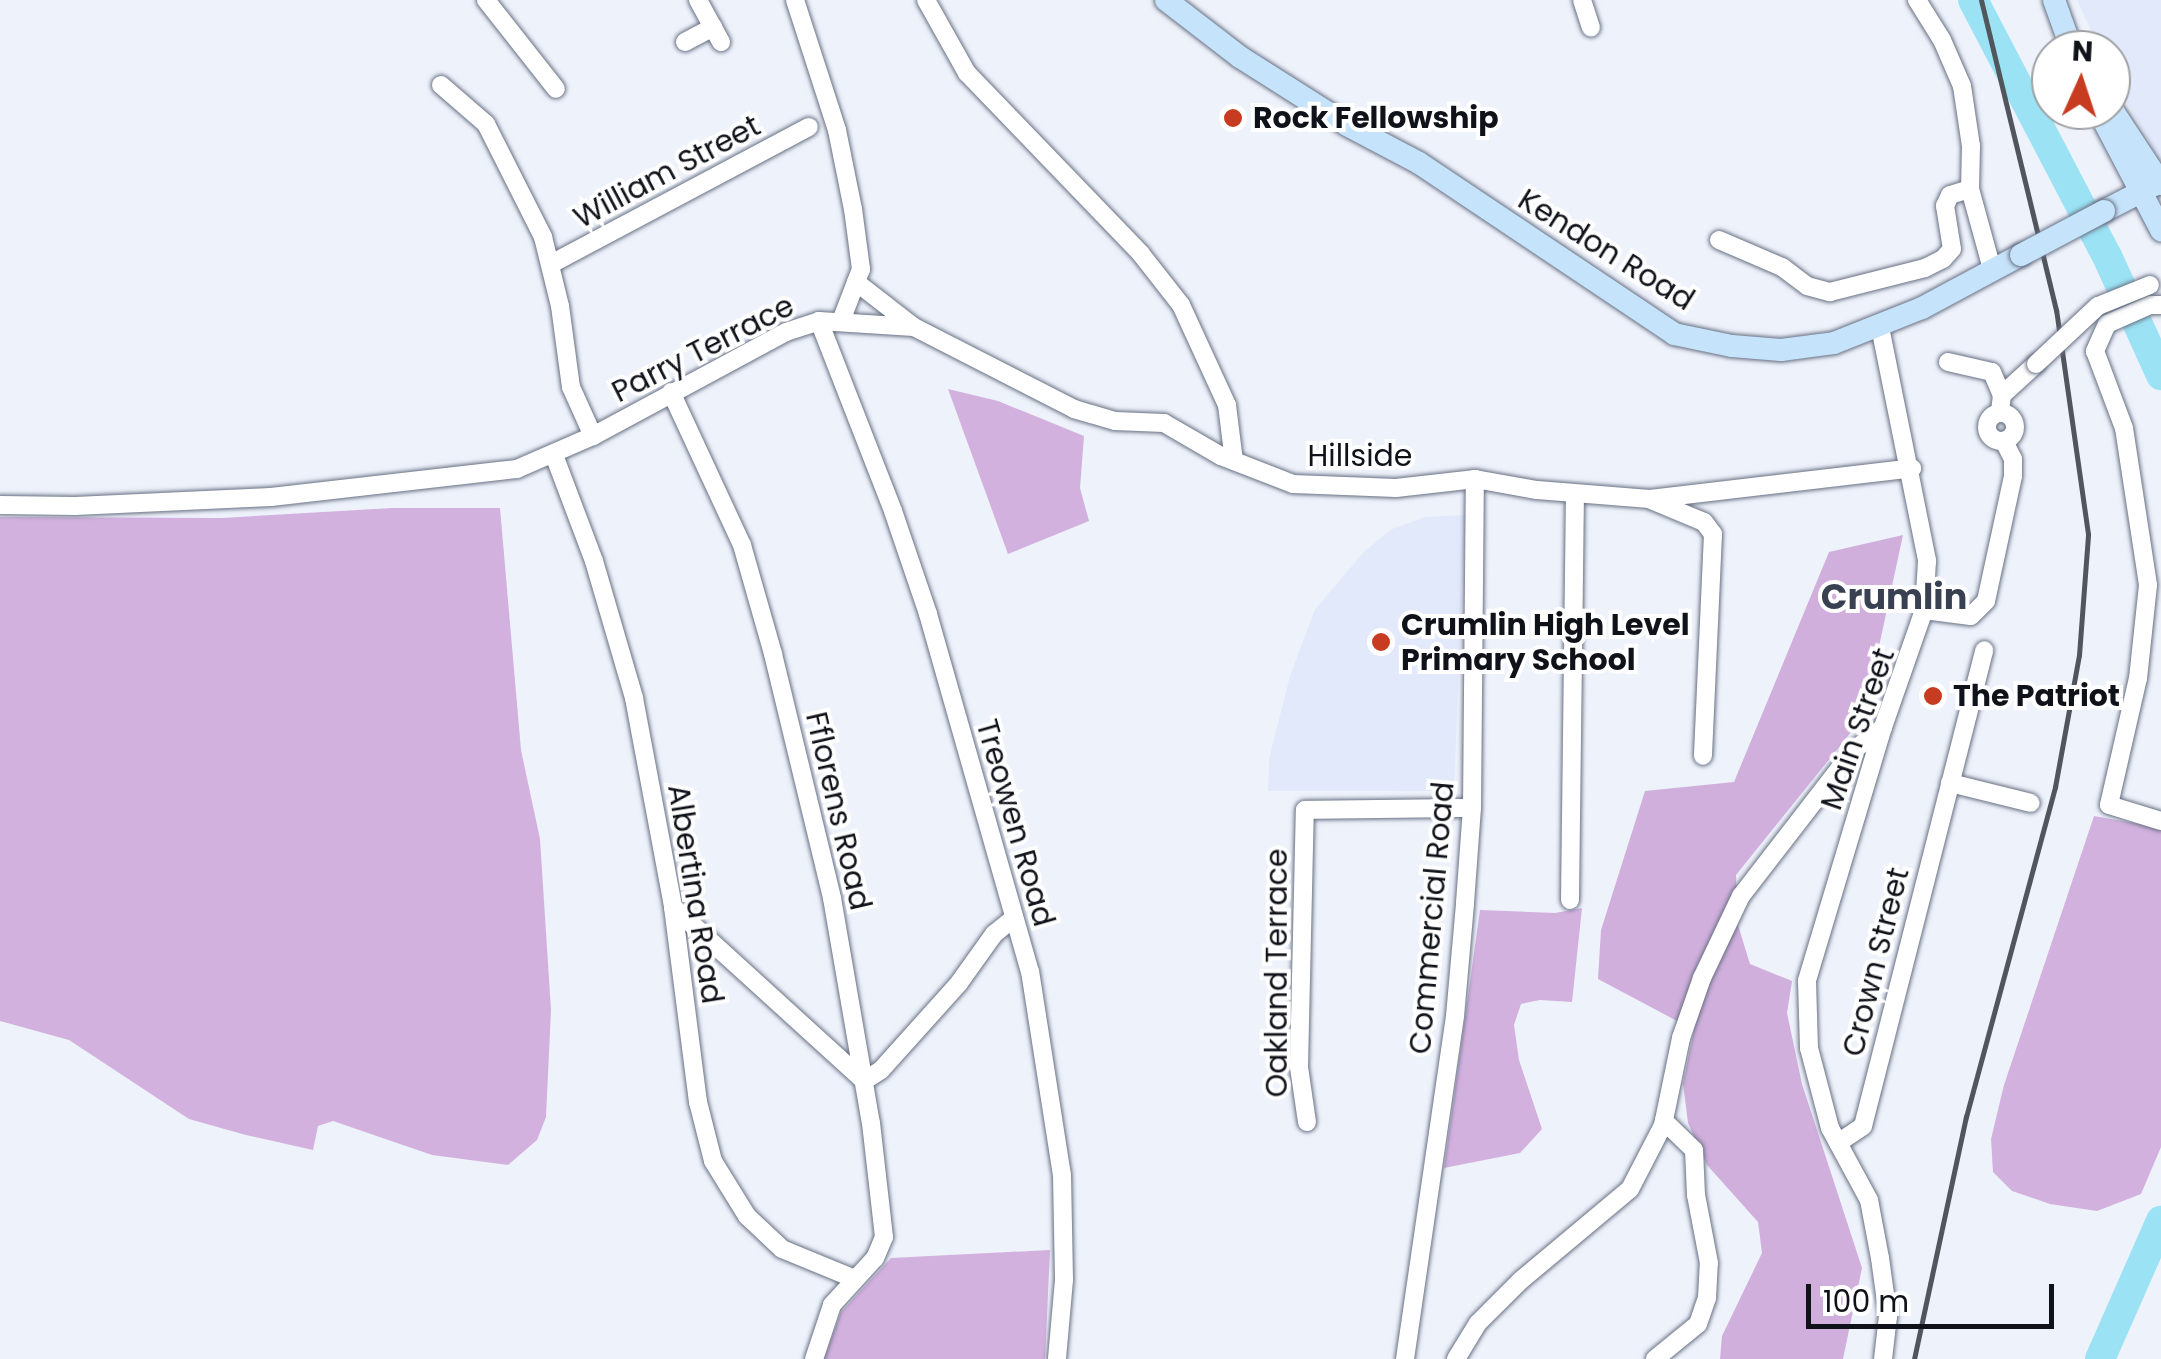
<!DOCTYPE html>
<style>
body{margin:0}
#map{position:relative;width:2161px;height:1359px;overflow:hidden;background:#eef2fb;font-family:Poppins,sans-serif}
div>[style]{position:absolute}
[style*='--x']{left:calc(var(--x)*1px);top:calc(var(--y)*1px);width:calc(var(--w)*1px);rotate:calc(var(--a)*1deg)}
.built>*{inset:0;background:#e2e9fb}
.green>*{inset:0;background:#d3b1df}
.forest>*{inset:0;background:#d1afdd}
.river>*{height:30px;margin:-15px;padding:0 15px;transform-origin:15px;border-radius:15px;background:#9be2f4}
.roads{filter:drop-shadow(0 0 2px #677083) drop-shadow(0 0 2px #677083)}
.minor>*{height:18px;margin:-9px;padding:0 9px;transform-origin:9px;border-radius:9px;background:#fff}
.minor>.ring{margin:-9px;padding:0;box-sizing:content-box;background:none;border:18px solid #fff;border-radius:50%}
.major>*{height:22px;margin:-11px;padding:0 11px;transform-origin:11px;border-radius:11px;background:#c5e3fa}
.rail>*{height:5px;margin:-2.5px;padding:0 2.5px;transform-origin:2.5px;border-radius:2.5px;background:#51555c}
.bridges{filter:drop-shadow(0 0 2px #677083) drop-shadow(0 0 2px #677083)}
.minor-bridge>*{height:18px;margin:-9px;padding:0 9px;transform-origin:9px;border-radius:9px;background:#fff}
.major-bridge>*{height:22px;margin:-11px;padding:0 11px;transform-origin:11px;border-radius:11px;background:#c5e3fa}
.dots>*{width:28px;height:28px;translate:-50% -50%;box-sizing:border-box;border:5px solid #fff;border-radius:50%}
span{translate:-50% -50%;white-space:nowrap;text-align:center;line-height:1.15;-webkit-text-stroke:8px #fff;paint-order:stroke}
.poi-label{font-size:30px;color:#0f1219;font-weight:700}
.left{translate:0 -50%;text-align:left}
.street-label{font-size:30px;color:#0f1219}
.quarter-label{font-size:35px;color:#384051;font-weight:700}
.north{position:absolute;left:2031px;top:30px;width:100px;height:100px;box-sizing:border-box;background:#fff;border:2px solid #9fa0a3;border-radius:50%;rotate:3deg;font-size:28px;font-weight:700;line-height:40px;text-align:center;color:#0f1219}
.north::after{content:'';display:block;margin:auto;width:35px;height:45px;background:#c73c20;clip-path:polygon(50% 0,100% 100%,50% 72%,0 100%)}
.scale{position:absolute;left:1806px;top:1284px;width:248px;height:45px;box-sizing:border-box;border:5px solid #0f1219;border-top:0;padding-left:12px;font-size:30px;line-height:35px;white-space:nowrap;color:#0f1219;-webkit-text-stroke:8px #fff;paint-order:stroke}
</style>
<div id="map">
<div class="built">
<div style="clip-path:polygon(2077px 0,2161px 0,2161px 162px,2111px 74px,2111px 50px,2100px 50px)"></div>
<div style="clip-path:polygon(1465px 515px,1454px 791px,1268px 791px,1269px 759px,1290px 676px,1315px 609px,1365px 551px,1392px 529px,1425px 517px)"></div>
</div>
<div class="green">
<div style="clip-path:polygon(948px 389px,998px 401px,1084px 436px,1080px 488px,1089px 521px,1008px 554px)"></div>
<div style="clip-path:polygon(392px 508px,500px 508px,521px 750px,540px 839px,551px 1010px,546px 1117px,537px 1140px,508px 1165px,432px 1155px,333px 1121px,318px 1126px,313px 1150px,246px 1135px,189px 1119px,69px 1040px,0 1021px,0 517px,222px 518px)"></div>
<div style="clip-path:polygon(2094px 816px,2161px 828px,2161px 1147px,2141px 1194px,2097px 1211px,2050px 1204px,2012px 1191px,1993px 1172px,1991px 1139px,2004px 1085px)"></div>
<div style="clip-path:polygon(1582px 908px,1572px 1002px,1540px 1000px,1521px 1004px,1514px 1025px,1519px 1060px,1542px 1129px,1520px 1153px,1444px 1168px,1480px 910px,1555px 913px)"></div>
<div style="clip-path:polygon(1050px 1250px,1045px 1359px,824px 1359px,841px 1312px,891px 1258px)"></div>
</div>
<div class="forest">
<div style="clip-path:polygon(1903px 535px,1864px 716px,1736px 875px,1738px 925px,1750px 964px,1792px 981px,1787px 1013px,1802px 1084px,1862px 1268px,1843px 1359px,1720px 1359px,1722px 1336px,1762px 1253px,1758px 1222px,1707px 1165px,1688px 1123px,1683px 1083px,1694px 1030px,1598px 979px,1601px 930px,1645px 791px,1734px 782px,1829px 552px)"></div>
</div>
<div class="river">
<div style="--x:1973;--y:0;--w:289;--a:62.4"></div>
<div style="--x:2107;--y:256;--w:131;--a:65.6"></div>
<div style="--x:2100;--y:1359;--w:151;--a:-66.2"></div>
</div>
<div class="roads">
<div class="minor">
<div style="--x:486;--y:0;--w:113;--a:51.8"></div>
<div style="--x:698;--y:0;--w:48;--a:61.3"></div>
<div style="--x:795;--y:0;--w:137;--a:72.1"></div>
<div style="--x:837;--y:130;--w:81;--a:78.6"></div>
<div style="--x:853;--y:209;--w:61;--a:82.4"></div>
<div style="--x:861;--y:269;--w:56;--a:111"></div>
<div style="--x:926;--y:0;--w:84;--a:60.7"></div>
<div style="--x:967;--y:73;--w:251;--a:46.1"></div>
<div style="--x:1141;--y:254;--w:65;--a:51.9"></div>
<div style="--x:1181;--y:305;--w:110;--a:65.3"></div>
<div style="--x:1227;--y:405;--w:56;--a:82.9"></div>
<div style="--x:1582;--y:0;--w:29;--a:72"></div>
<div style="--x:1917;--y:0;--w:47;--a:58"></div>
<div style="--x:1942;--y:40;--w:50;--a:66.5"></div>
<div style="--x:1962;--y:86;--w:61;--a:81.5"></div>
<div style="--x:1971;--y:146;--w:43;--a:91.3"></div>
<div style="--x:1970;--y:189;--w:83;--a:74.6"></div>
<div style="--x:685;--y:42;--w:32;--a:-28"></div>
<div style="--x:441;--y:85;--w:60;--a:40.9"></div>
<div style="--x:486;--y:124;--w:127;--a:63.2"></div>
<div style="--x:543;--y:237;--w:71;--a:76.2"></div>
<div style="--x:560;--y:306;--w:82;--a:82.3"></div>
<div style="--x:571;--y:387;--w:54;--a:65.8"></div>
<div style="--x:1719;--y:240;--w:69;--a:23.2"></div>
<div style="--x:1782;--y:267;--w:31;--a:37"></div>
<div style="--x:1807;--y:286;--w:24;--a:15"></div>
<div style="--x:1830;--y:292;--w:98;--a:-14.2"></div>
<div style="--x:1925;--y:268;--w:20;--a:-27"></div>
<div style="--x:1943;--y:259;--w:13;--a:-48"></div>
<div style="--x:1952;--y:249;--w:44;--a:-99.2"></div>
<div style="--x:1945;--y:206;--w:12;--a:-66"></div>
<div style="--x:1950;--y:195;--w:21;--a:-17"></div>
<div style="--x:551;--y:264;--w:292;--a:-28"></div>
<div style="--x:856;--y:282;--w:73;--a:37.8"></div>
<div style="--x:2161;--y:305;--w:11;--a:180"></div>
<div style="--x:2150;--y:305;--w:47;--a:156.2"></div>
<div style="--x:2107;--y:324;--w:30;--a:114"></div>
<div style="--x:2095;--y:351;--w:82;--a:69.4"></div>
<div style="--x:2124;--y:428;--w:159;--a:81.3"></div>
<div style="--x:2148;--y:585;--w:94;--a:96.1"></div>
<div style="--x:2138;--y:678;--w:130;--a:102.9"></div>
<div style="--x:2109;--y:805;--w:54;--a:17.1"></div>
<div style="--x:819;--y:321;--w:204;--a:68.7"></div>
<div style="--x:893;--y:511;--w:109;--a:71.2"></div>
<div style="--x:928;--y:614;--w:371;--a:74.1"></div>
<div style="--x:1030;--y:971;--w:206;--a:81.1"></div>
<div style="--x:1062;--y:1175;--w:105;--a:88.9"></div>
<div style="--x:1064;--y:1280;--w:79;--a:95.1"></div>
<div style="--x:1880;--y:327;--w:239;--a:78.6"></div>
<div style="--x:1927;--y:561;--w:49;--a:93.5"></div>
<div style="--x:1924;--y:610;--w:124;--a:109.3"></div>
<div style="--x:1883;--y:727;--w:265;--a:106.7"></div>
<div style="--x:1807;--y:981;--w:67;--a:88.3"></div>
<div style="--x:1809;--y:1048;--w:83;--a:75.3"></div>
<div style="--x:1830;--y:1128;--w:82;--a:61.6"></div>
<div style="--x:1869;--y:1200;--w:59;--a:79.3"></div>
<div style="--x:1880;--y:1258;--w:59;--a:82.1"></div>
<div style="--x:1888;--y:1316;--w:43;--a:96.6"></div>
<div style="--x:1948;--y:362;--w:45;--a:12.8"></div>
<div style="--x:1992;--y:372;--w:25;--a:67"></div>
<div style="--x:2002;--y:395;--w:17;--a:97"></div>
<div style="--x:671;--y:392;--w:169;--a:65.1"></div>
<div style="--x:742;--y:545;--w:113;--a:74.1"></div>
<div style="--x:773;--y:654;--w:251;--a:76.4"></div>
<div style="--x:832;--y:898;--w:228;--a:80.2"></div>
<div style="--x:871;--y:1123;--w:115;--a:83.5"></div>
<div style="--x:884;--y:1237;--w:23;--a:113"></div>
<div style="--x:875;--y:1258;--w:64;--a:132.5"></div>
<div style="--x:832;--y:1305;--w:57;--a:108.4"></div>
<div style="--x:2002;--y:395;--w:46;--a:-42.4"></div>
<div class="ring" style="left:1987px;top:413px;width:10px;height:10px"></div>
<div style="--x:554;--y:455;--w:113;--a:69.3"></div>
<div style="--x:594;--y:561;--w:143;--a:73.7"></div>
<div style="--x:634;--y:698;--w:213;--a:79.4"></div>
<div style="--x:673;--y:907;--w:197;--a:82.7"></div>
<div style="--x:698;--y:1102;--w:61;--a:75.7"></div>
<div style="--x:713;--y:1161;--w:65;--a:58.3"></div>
<div style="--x:747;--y:1216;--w:48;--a:43.3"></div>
<div style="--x:782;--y:1249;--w:79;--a:22.3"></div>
<div style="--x:1651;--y:500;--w:57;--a:22.5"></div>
<div style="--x:1704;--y:522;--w:15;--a:53"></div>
<div style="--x:1713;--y:534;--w:222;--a:92.6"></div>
<div style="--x:0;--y:505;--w:75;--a:0.8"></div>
<div style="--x:75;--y:506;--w:196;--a:-2.6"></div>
<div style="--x:271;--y:497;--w:248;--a:-6.5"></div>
<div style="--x:517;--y:469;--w:83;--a:-23.5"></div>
<div style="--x:593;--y:436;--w:219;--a:-28.3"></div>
<div style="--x:786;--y:332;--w:35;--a:-18"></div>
<div style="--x:819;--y:321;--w:95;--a:3.6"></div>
<div style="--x:914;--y:327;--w:180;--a:27.1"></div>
<div style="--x:1074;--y:409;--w:43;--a:16.3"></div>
<div style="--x:1115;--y:421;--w:49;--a:2.3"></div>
<div style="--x:1164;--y:423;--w:66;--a:30.1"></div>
<div style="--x:1221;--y:456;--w:77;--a:21.3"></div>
<div style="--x:1293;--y:484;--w:103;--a:2.2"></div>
<div style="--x:1396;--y:488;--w:80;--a:-6.5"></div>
<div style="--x:1475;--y:479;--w:63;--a:10.1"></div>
<div style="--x:1537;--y:490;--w:113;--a:4.6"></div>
<div style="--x:1650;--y:499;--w:264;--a:-6.7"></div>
<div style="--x:1924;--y:610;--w:47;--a:7.3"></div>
<div style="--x:1971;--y:616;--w:21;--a:-45"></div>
<div style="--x:1986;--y:601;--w:128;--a:-77.8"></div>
<div style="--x:2013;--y:476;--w:17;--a:-90"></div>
<div style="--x:2013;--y:459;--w:20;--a:-117"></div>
<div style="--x:1950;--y:783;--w:83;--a:13.9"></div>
<div style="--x:1570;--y:900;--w:406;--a:-89.3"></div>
<div style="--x:673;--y:907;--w:258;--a:42.3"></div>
<div style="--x:864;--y:1081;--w:20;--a:-33"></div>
<div style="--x:881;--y:1070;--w:117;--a:-48.1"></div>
<div style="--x:959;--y:983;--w:60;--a:-54.5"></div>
<div style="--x:994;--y:934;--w:26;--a:-39"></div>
<div style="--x:1307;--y:1122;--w:56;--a:-98.3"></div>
<div style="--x:1299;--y:1067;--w:257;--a:-88.7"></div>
<div style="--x:1305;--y:810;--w:167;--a:-0.7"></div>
<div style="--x:1838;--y:1143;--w:30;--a:-34"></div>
<div style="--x:1863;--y:1126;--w:491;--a:-75.7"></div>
<div style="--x:1405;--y:1359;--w:347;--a:-81.7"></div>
<div style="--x:1455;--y:1016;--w:113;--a:-84.9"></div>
<div style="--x:1465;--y:903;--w:95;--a:-85.8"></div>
<div style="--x:1472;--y:808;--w:329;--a:-89.5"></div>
<div style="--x:1456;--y:1359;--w:42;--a:-58.6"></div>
<div style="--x:1478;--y:1323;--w:59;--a:-45"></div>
<div style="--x:1520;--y:1281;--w:143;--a:-39.9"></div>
<div style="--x:1630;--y:1189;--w:72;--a:-62.7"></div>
<div style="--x:1663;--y:1125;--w:89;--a:-78.3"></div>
<div style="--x:1681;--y:1038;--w:64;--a:-70.7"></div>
<div style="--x:1702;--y:978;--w:91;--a:-64.6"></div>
<div style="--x:1741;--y:896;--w:185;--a:-52.3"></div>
<div style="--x:1854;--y:750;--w:37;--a:-38"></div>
<div style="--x:1655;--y:1359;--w:55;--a:-39.1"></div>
<div style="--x:1698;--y:1324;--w:28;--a:-71"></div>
<div style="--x:1707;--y:1298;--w:35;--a:-87"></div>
<div style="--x:1709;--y:1263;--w:69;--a:-100.8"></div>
<div style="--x:1696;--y:1195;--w:45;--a:-92.5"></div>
<div style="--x:1694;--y:1150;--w:42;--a:-136"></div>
</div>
<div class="major">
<div style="--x:1166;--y:0;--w:93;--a:37.6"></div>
<div style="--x:1240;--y:57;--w:127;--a:32.4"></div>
<div style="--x:1347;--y:125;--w:81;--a:27.8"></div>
<div style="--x:1419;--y:163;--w:307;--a:33.8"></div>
<div style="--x:1674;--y:334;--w:59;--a:11.7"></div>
<div style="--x:1732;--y:346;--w:49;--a:4.7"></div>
<div style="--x:1781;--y:350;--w:53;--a:-7.5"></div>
<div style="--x:1834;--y:343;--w:95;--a:-21.7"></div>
<div style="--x:1922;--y:308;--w:112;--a:-28.2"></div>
<div style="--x:2054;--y:0;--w:53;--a:70.2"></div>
<div style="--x:2111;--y:108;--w:91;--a:56.7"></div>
<div style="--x:2098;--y:110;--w:136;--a:62.3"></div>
<div style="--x:2104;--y:211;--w:56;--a:-27.5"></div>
</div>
</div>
<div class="rail">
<div style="--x:1914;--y:1359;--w:248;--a:-77.9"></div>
<div style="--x:1966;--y:1117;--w:342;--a:-74.9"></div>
<div style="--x:2055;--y:787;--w:134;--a:-79.7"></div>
<div style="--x:2079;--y:655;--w:121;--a:-85.7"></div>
<div style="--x:2088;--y:534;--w:226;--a:-98.1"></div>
<div style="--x:2056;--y:310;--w:319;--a:-103.6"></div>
</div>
<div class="bridges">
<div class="minor-bridge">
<div style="--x:2036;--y:364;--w:85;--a:-43.1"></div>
<div style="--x:2098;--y:306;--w:56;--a:-22"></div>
</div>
<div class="major-bridge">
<div style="--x:2021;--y:255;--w:94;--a:-27.9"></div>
</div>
</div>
<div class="dots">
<div style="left:1233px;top:118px;background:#c73c20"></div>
<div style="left:1381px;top:642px;background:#c73c20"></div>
<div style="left:1933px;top:696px;background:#c73c20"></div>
</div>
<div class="poi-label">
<span class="left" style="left:1253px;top:118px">Rock Fellowship</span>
<span class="left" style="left:1401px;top:642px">Crumlin High Level<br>Primary School</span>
<span class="left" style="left:1953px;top:696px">The Patriot</span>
</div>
<div class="street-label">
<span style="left:667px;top:172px;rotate:-28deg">William Street</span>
<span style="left:1606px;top:250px;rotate:32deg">Kendon Road</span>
<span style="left:703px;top:349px;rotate:-27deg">Parry Terrace</span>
<span style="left:1360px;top:456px">Hillside</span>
<span style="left:1858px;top:729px;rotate:-71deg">Main Street</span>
<span style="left:838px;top:811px;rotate:77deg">Fflorens Road</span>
<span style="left:1015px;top:823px;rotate:74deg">Treowen Road</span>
<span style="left:695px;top:894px;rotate:81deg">Albertina Road</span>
<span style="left:1432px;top:918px;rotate:-85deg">Commercial Road</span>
<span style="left:1876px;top:962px;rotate:-76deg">Crown Street</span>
<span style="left:1277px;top:973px;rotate:-90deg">Oakland Terrace</span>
</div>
<div class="quarter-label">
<span style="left:1894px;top:597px">Crumlin</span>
</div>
<div class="north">N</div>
<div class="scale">100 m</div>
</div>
